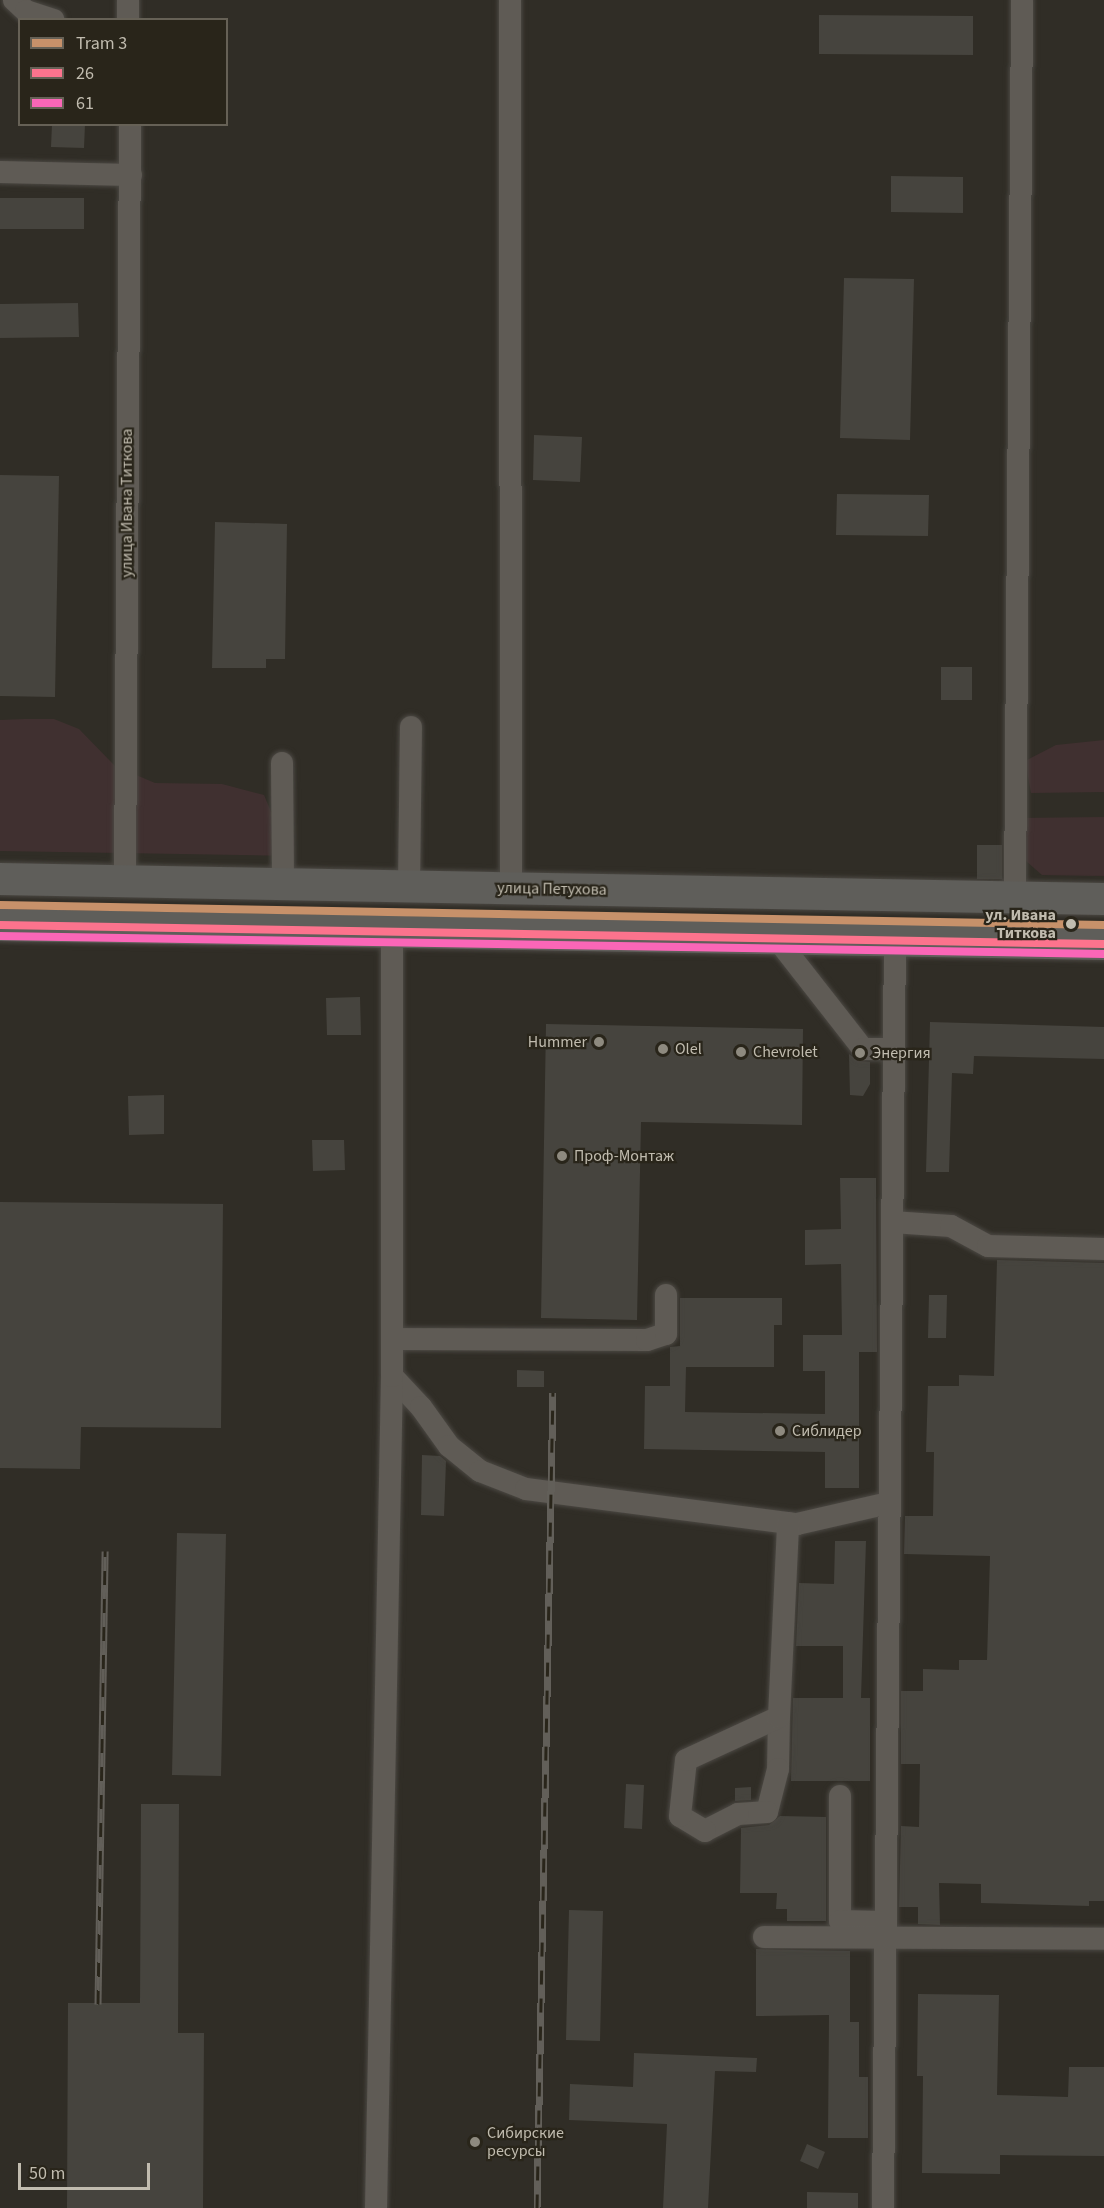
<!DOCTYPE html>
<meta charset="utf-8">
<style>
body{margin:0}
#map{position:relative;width:1104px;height:2208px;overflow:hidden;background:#302d26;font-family:"Source Sans 3",sans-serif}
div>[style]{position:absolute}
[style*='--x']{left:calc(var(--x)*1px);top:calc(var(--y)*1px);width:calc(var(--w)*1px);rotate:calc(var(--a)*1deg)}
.green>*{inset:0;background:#403030}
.building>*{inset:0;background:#46443e}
.roads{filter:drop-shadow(0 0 2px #4b4843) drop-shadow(0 0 2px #4b4843)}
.minor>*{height:22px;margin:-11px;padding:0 11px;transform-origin:11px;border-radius:11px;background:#5f5b55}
.highway>*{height:32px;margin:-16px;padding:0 16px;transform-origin:16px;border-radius:16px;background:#5f5e5a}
.rail>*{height:7px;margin-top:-3.5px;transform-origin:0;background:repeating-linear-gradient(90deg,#29251a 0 14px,#625f59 0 28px);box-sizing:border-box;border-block:2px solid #625f59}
.bus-1>*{height:8px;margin:-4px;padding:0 4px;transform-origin:4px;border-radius:4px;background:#fc738d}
.bus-2>*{height:8px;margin:-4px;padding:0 4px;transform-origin:4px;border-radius:4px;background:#fa66b7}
.tram-1>*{height:8px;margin:-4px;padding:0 4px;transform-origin:4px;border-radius:4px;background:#c7916a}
.dots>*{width:16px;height:16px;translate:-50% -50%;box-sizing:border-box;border:3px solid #29251a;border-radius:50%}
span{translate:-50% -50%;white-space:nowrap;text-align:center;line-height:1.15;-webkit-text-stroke:4.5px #29251a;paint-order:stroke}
.street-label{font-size:16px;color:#c1bcaf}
.stop-label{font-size:16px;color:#c1bcaf;font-weight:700}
.right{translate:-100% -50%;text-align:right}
.poi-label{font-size:16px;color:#c1bcaf}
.left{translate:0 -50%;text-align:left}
.legend{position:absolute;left:18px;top:18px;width:210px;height:108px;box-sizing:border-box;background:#29251a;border:2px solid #666156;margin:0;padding:8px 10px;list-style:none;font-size:18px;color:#c1bcaf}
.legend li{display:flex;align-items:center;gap:12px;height:30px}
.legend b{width:30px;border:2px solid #666156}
.scale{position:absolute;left:18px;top:2163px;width:132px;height:27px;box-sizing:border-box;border:3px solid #c1bcaf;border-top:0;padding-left:8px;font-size:18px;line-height:21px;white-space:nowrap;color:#c1bcaf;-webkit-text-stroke:4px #29251a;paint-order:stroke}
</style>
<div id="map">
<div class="green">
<div style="clip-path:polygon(25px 719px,54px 719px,79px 729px,115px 766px,155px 783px,222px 784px,264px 795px,275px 821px,294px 837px,293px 856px,0 851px,0 720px)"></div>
<div style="clip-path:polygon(1104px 740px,1104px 792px,1031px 793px,1025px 761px,1056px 745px)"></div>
<div style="clip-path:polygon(1104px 817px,1104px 876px,1042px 875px,1018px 854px,1018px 818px)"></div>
</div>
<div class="building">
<div style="clip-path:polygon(819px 15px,973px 16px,973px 55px,819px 54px)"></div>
<div style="clip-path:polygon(52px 124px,85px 124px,84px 148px,51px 147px)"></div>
<div style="clip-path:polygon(891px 176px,963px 177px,963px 213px,891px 212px)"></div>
<div style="clip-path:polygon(0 198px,84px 198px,84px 229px,0 229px)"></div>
<div style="clip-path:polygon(844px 278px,914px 279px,910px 440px,840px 438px)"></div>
<div style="clip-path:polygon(78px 303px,79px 337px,0 338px,0 304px)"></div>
<div style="clip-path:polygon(534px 435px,582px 437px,580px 482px,533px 480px)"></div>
<div style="clip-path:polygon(0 475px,59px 476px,55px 697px,0 696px)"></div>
<div style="clip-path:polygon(837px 494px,929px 495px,928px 536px,836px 535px)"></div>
<div style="clip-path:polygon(215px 522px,287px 524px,285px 659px,266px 659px,266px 668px,212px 668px)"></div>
<div style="clip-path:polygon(941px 667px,972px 667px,972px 700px,941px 700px)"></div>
<div style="clip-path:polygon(977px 845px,1002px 845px,1002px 879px,977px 879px)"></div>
<div style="clip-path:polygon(360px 997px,361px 1035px,327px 1035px,326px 998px)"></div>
<div style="clip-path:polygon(930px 1022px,1104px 1027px,1104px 1059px,974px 1056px,973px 1074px,952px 1073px,949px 1172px,926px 1172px)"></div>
<div style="clip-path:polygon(546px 1024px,803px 1029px,802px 1125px,641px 1122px,637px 1320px,541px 1318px)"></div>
<div style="clip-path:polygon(849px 1054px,858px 1061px,870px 1062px,870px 1084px,863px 1096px,850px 1095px)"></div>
<div style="clip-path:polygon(164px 1095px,164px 1134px,129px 1135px,128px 1096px)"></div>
<div style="clip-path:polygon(312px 1140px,344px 1140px,345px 1170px,313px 1171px)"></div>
<div style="clip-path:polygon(840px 1178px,876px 1178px,877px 1352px,859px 1352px,859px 1488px,825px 1488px,825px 1452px,644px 1449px,645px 1386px,670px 1386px,670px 1347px,680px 1346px,680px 1298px,782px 1298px,782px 1325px,774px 1325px,774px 1367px,686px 1367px,685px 1412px,825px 1414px,825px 1371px,803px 1371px,803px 1335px,842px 1335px,841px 1264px,805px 1265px,805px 1230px,841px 1229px)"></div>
<div style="clip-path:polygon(0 1202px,223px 1204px,221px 1428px,81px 1427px,80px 1469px,0 1468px)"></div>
<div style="clip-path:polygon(997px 1260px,1104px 1263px,1104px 1901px,1089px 1901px,1089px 1906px,981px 1903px,981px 1884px,939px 1883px,940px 1925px,918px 1924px,918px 1907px,899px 1907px,901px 1826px,919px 1827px,920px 1764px,901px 1764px,901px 1691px,923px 1691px,923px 1669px,959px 1670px,959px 1660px,987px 1660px,990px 1556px,904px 1554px,905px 1516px,933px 1516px,934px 1452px,926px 1452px,928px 1386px,959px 1386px,959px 1375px,994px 1376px)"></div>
<div style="clip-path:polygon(929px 1295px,947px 1295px,946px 1338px,928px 1338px)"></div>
<div style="clip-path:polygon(517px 1370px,544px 1371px,544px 1387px,517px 1387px)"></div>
<div style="clip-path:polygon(422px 1455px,440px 1456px,446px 1461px,444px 1516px,421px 1515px)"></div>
<div style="clip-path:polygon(177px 1533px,226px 1534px,221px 1776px,172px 1775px)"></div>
<div style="clip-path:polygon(835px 1541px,866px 1541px,861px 1698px,870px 1698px,870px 1781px,791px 1781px,793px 1698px,843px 1698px,843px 1646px,796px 1646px,799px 1583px,834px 1584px)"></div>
<div style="clip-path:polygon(626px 1784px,644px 1785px,642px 1829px,624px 1828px)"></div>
<div style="clip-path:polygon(751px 1787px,751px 1800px,735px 1801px,735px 1788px)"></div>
<div style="clip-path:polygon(141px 1804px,179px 1804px,178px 2033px,204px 2033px,203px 2208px,67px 2208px,68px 2003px,140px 2003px)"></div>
<div style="clip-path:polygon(780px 1816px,826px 1817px,826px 1921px,787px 1921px,787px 1909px,776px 1909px,777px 1893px,740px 1893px,741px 1828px,769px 1825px)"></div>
<div style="clip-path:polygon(569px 1910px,603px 1911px,600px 2041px,566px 2040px)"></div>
<div style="clip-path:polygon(756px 1949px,850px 1951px,850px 2022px,859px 2022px,859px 2077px,868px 2077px,868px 2138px,828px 2138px,829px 2015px,756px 2016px)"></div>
<div style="clip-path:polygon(918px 1994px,999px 1995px,997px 2095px,1068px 2097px,1069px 2067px,1104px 2067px,1104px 2156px,1000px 2155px,1000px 2174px,922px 2173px,923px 2076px,917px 2076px)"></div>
<div style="clip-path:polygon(634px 2053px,757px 2058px,756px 2072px,715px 2071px,708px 2208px,663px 2208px,667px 2124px,569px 2120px,570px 2084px,633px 2087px)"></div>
<div style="clip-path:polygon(807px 2144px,825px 2152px,818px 2169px,800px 2161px)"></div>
<div style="clip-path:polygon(807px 2192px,858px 2193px,858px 2208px,807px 2208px)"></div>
</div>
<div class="roads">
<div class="minor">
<div style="--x:14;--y:0;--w:16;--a:43"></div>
<div style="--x:26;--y:11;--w:29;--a:18"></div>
<div style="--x:510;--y:0;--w:888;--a:89.94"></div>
<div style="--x:128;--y:20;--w:20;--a:-90"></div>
<div style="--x:0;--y:172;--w:131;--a:1.3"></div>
<div style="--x:282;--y:763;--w:121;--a:89.5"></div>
<div style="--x:125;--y:882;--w:758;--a:-89.62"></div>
<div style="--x:409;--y:887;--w:160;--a:-89.3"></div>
<div style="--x:1015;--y:897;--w:897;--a:-89.55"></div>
<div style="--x:777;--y:939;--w:140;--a:52"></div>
<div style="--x:863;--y:1049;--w:30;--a:0"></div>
<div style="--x:892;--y:1222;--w:59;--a:3.9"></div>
<div style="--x:951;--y:1226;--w:42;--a:28.4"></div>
<div style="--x:988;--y:1246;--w:116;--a:1.5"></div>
<div style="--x:392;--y:1339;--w:255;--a:0.2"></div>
<div style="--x:647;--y:1340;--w:20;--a:-18"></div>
<div style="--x:666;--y:1334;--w:39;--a:-90"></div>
<div style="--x:392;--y:1376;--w:42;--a:46.9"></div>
<div style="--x:421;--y:1407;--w:48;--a:54.3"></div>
<div style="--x:449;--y:1446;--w:40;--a:39"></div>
<div style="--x:480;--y:1471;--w:49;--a:21.4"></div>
<div style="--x:526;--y:1489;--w:273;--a:7.4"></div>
<div style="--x:797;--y:1524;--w:94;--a:-12.9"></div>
<div style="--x:779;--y:1717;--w:52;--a:91.1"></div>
<div style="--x:778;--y:1769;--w:44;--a:104.3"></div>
<div style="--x:767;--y:1812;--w:29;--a:176"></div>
<div style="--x:738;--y:1814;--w:37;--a:153"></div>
<div style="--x:705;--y:1831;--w:29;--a:-149"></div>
<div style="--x:680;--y:1816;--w:56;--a:-83.9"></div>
<div style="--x:686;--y:1760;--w:102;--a:-24.8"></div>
<div style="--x:779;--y:1717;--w:194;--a:-87.3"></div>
<div style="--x:840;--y:1796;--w:125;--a:90"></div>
<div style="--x:840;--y:1921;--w:45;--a:1.3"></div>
<div style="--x:764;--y:1937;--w:340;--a:0.3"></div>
<div style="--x:376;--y:2208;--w:832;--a:-88.9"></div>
<div style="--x:392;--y:1376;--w:446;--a:-90"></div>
<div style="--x:883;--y:2208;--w:1267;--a:-89.46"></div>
</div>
<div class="highway">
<div style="--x:0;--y:879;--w:1104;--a:1.04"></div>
<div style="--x:0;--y:925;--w:1104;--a:0.99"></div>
</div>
</div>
<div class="rail">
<div style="--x:98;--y:2004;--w:453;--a:-89.1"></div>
<div style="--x:537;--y:2208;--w:816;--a:-88.88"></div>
</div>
<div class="bus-1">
<div style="--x:0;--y:925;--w:1104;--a:0.99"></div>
</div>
<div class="bus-2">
<div style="--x:0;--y:936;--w:1104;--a:0.93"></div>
</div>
<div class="tram-1">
<div style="--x:0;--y:905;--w:1104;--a:1.04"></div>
</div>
<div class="dots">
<div style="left:1071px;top:924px;background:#c1bcaf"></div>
<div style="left:599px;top:1042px;background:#8e8a7f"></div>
<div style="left:663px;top:1049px;background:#8e8a7f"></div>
<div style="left:741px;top:1052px;background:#8e8a7f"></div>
<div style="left:860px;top:1053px;background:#8e8a7f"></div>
<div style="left:562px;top:1156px;background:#8e8a7f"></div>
<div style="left:780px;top:1431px;background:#8e8a7f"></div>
<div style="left:475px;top:2142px;background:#8e8a7f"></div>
</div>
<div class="street-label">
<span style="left:127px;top:503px;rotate:-90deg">улица Ивана Титкова</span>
<span style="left:552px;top:889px;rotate:1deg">улица Петухова</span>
</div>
<div class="stop-label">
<span class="right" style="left:1056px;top:924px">ул. Ивана<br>Титкова</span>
</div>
<div class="poi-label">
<span class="right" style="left:587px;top:1042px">Hummer</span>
<span class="left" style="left:675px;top:1049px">Olel</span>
<span class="left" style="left:753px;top:1052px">Chevrolet</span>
<span class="left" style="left:872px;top:1053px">Энергия</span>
<span class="left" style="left:574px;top:1156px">Проф-Монтаж</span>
<span class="left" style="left:792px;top:1431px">Сиблидер</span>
<span class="left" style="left:487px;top:2142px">Сибирские<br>ресурсы</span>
</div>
<ul class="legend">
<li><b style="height:8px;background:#c7916a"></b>Tram 3</li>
<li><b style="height:8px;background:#fc738d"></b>26</li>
<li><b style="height:8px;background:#fa66b7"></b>61</li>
</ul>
<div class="scale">50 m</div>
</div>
